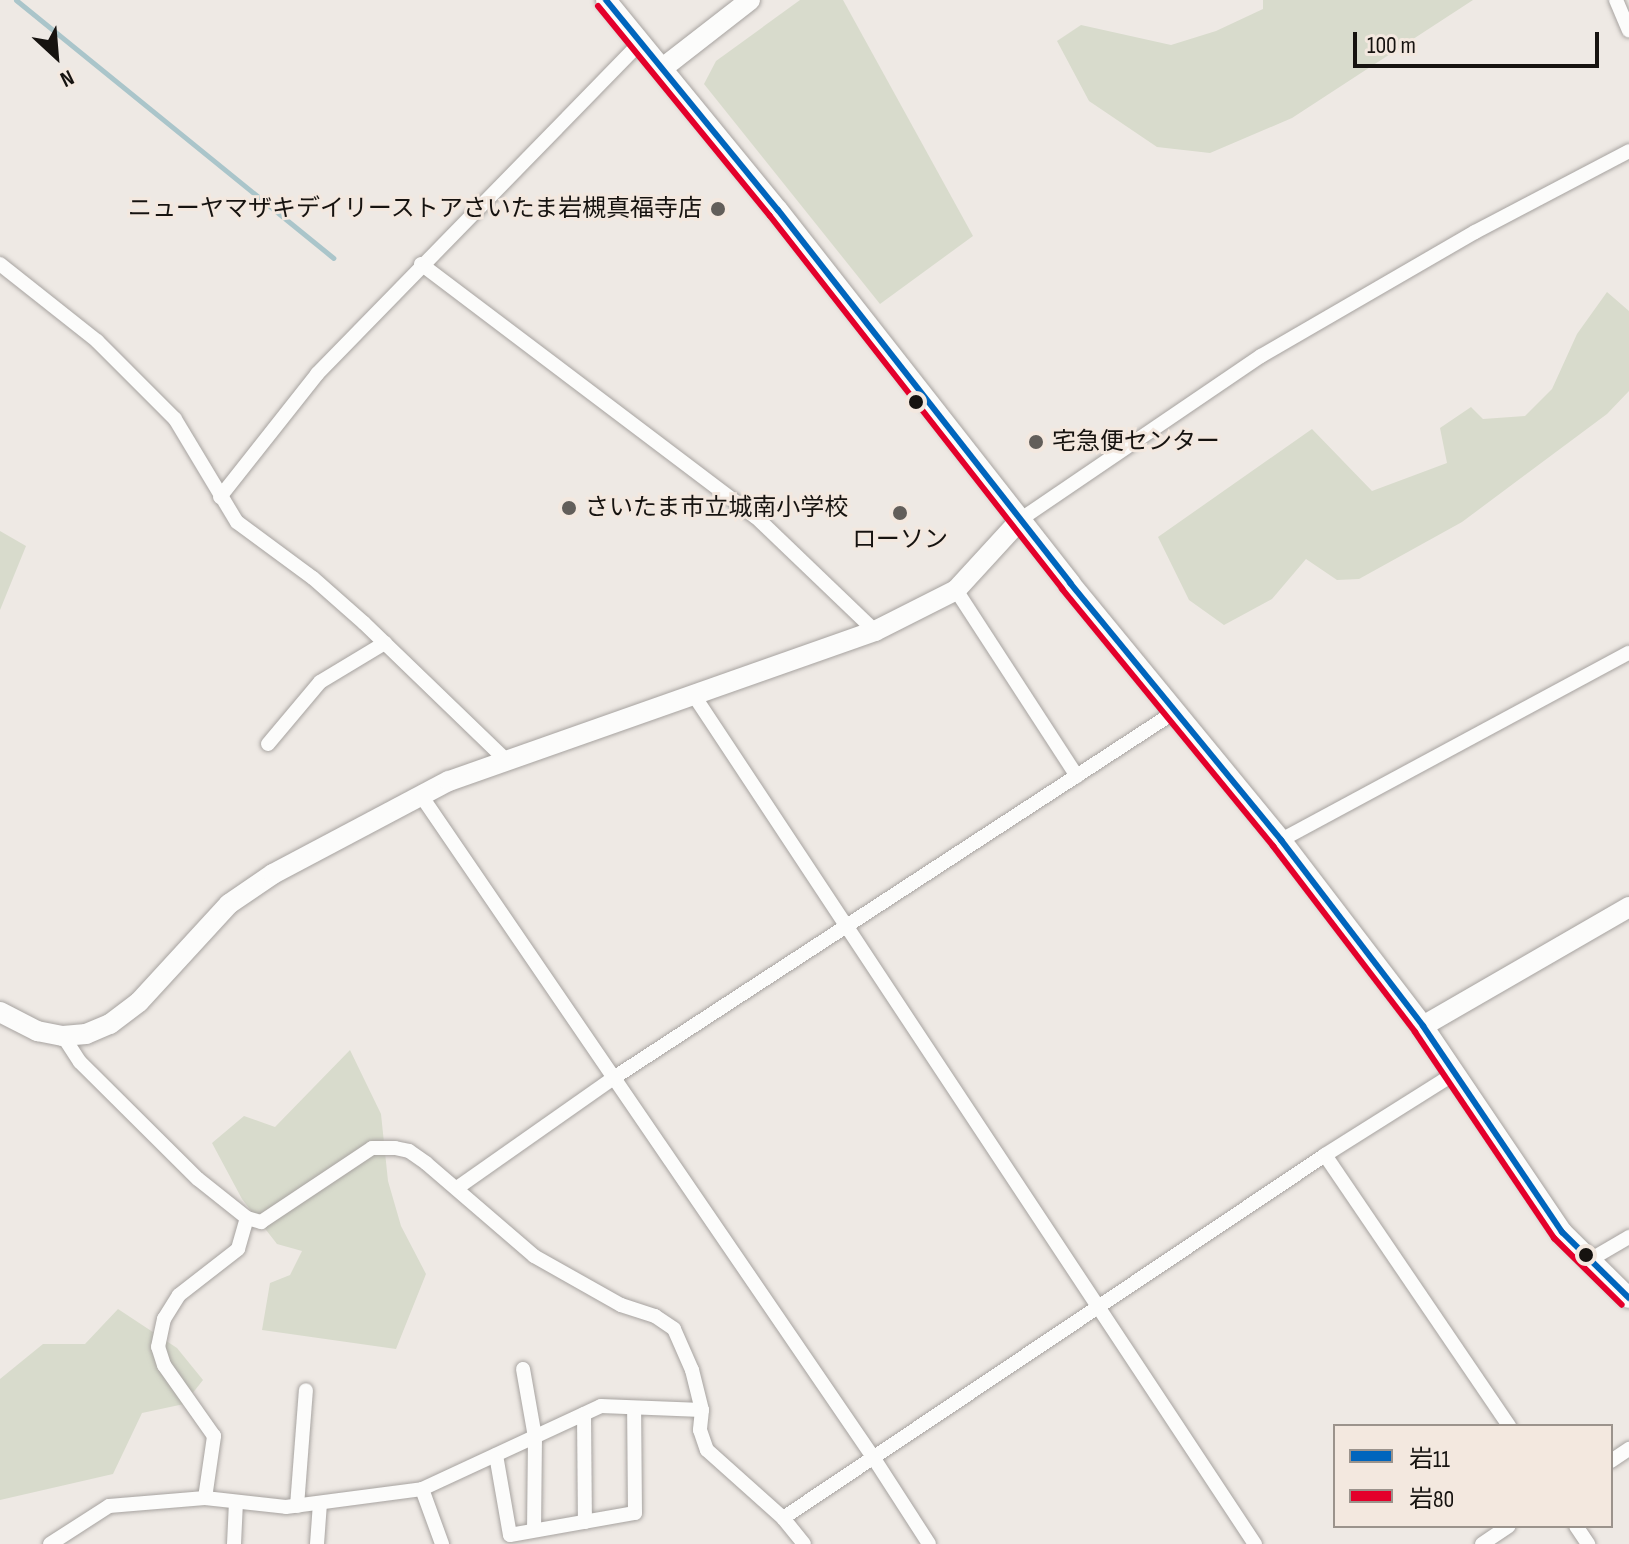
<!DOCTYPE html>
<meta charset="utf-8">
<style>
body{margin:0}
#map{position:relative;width:1629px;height:1544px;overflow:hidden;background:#eee9e4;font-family:"Sofia Sans Condensed","Noto Sans JP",sans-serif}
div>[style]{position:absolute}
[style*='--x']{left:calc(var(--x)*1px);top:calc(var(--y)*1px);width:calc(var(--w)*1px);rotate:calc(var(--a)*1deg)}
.green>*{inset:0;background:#d8dbcc}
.stream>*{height:5px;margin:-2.5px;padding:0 2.5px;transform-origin:2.5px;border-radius:2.5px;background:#aac5ca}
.roads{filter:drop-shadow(0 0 2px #a7a3a0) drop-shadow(0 0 2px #a7a3a0)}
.street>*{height:14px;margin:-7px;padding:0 7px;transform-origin:7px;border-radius:7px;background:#fcfcfb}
.secondary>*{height:20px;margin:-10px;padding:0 10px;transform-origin:10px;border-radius:10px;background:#fcfcfb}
.bus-1>*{height:6px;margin:-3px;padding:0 3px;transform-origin:3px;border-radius:3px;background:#0065bd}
.bus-2>*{height:6px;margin:-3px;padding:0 3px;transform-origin:3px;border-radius:3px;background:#e4002b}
.dots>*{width:22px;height:22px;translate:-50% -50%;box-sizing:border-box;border:4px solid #f3e8df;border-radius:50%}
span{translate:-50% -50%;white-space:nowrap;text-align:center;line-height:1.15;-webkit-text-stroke:6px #f3e8df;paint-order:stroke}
.poi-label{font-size:24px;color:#161310}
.right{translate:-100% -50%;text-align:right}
.left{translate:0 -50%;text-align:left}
.legend{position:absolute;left:1333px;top:1424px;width:280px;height:104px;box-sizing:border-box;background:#f3e8df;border:2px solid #9b938c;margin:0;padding:10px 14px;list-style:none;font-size:24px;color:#161310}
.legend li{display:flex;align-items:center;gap:16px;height:40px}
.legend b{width:40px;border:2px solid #9b938c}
.north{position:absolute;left:16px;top:16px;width:80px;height:80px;-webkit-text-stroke:6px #f3e8df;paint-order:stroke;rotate:154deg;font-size:22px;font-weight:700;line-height:32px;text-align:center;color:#161310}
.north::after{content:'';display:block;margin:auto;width:28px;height:36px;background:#161310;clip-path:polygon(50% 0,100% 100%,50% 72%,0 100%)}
.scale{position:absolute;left:1353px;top:32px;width:246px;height:36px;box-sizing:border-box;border:4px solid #161310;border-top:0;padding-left:10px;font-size:24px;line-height:28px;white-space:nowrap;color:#161310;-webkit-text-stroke:6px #f3e8df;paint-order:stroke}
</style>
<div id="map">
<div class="green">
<div style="clip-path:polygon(800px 0,843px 0,973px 236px,880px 304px,704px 84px,716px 61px)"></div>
<div style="clip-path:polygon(1263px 0,1473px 0,1292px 118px,1210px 153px,1157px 147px,1089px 101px,1057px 41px,1081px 25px,1171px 45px,1216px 31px,1263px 9px)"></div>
<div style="clip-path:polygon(1607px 292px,1629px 311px,1629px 391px,1607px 414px,1462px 522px,1359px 579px,1337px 580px,1306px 559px,1272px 599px,1224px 625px,1189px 600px,1158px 537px,1312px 429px,1372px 491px,1447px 463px,1440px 428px,1471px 407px,1483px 419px,1525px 416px,1552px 389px,1577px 334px)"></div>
<div style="clip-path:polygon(0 531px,26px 546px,0 610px)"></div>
<div style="clip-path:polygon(350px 1050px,381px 1114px,388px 1181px,401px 1226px,426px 1274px,396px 1349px,262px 1330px,270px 1283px,290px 1275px,302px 1251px,277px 1244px,242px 1199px,212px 1143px,244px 1116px,275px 1127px)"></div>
<div style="clip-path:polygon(118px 1309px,177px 1348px,203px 1380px,184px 1404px,142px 1413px,113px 1474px,0 1500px,0 1379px,43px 1344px,85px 1344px)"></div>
</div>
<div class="stream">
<div style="--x:16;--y:0;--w:409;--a:39.1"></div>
</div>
<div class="roads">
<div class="street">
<div style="--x:1616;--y:0;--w:33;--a:67"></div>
<div style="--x:0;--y:264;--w:124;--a:38.4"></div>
<div style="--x:97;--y:341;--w:110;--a:45"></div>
<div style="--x:175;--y:419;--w:120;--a:59"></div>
<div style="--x:237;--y:522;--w:94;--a:36.4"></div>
<div style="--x:313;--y:578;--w:68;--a:41.4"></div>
<div style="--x:364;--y:623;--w:196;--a:44"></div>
<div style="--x:421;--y:264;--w:420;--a:37.1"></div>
<div style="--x:756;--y:517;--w:165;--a:43.8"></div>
<div style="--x:220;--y:497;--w:157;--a:-51.7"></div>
<div style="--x:317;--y:374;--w:465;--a:-45.7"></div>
<div style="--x:1021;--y:519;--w:290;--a:-34.2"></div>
<div style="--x:1261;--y:356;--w:247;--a:-30.1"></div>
<div style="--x:1475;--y:232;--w:174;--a:-27.7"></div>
<div style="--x:956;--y:590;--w:222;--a:57"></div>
<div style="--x:693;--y:694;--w:1019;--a:56.53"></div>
<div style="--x:268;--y:744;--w:81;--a:-50"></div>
<div style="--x:320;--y:682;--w:76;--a:-31"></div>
<div style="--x:420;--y:794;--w:803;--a:55.66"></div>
<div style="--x:873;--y:1457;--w:103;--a:57.2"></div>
<div style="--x:1281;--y:840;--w:395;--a:-28.3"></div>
<div style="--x:63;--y:1036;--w:31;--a:57"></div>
<div style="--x:80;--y:1062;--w:166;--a:44.8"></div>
<div style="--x:198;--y:1179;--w:63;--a:38.5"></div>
<div style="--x:247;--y:1218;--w:15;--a:16"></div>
<div style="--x:261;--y:1222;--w:133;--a:-33.7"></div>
<div style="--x:372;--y:1148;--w:23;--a:0"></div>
<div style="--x:395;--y:1148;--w:14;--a:12"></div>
<div style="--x:409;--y:1151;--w:21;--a:35"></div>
<div style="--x:426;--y:1163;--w:143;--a:40.7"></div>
<div style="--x:534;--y:1256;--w:100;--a:29.4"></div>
<div style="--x:621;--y:1305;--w:36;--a:18"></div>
<div style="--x:655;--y:1316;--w:23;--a:34"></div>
<div style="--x:674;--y:1329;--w:45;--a:66.3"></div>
<div style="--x:692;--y:1370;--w:41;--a:76"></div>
<div style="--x:702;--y:1410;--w:20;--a:96"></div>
<div style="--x:700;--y:1430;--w:21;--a:71"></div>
<div style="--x:707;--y:1450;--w:102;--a:41.8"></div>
<div style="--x:783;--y:1518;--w:33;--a:51"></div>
<div style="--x:1325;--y:1155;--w:328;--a:55.8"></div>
<div style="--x:457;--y:1188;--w:193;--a:-35.1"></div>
<div style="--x:615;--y:1077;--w:670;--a:-33.12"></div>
<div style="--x:1588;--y:1261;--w:48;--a:-30.3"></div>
<div style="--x:523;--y:1369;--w:69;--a:80"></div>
<div style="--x:535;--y:1437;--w:93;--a:90.6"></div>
<div style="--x:584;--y:1414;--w:108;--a:89.5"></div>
<div style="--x:496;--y:1455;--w:81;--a:80.1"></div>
<div style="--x:510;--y:1535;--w:127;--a:-10"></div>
<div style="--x:635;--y:1513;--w:105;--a:-90.5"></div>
<div style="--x:1611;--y:1461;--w:22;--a:-34"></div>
<div style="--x:422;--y:1489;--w:59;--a:70"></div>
<div style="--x:205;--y:1498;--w:63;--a:-81.7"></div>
<div style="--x:214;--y:1436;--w:87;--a:-125.2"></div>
<div style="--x:164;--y:1365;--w:19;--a:-108"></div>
<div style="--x:158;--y:1347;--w:29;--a:-78"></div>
<div style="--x:164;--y:1319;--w:28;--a:-58"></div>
<div style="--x:179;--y:1295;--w:75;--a:-37.9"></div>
<div style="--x:238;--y:1249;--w:32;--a:-74"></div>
<div style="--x:297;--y:1506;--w:116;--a:-85.6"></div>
<div style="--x:783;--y:1518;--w:652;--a:-33.81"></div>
<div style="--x:1325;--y:1155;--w:154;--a:-32.2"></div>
<div style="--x:1576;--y:1526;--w:22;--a:56"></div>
<div style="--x:50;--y:1544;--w:70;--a:-32.8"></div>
<div style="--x:109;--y:1506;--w:96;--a:-4.8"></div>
<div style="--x:205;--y:1498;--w:81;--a:6.3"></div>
<div style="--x:286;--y:1507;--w:137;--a:-7.5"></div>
<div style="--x:422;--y:1489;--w:197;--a:-24.9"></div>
<div style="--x:601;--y:1406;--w:101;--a:2.3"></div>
<div style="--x:234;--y:1544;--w:42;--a:-87.3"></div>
<div style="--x:317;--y:1544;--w:41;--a:-85.8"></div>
<div style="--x:1482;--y:1544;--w:32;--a:-34"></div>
</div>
<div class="secondary">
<div style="--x:606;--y:0;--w:271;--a:50.7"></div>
<div style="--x:778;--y:210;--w:474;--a:51.9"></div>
<div style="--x:1070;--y:583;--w:333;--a:50.6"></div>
<div style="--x:1281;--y:840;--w:234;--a:52.6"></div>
<div style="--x:1423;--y:1026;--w:249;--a:56"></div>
<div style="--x:1562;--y:1232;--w:94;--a:44.6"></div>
<div style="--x:664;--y:67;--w:109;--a:-37.9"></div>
<div style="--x:0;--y:1012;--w:42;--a:27.2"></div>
<div style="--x:37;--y:1031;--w:26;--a:11"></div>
<div style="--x:63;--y:1036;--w:23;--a:-5"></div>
<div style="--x:86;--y:1034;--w:26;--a:-23"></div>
<div style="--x:110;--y:1024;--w:36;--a:-37"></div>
<div style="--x:139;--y:1002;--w:133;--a:-47.4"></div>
<div style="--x:229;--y:904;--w:53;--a:-34.3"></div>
<div style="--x:273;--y:874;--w:199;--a:-27.9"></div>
<div style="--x:449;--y:781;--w:452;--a:-19.4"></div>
<div style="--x:875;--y:631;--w:91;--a:-26.8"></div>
<div style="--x:956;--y:590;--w:96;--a:-47.5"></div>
<div style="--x:1423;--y:1026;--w:238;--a:-30"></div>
</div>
</div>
<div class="bus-1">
<div style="--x:606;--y:0;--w:271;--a:50.7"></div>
<div style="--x:778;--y:210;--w:474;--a:51.9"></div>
<div style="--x:1070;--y:583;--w:333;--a:50.6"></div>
<div style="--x:1281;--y:840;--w:234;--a:52.6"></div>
<div style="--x:1423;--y:1026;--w:249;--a:56"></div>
<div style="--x:1562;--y:1232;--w:94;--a:44.6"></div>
</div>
<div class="bus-2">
<div style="--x:598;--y:6;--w:271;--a:50.7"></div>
<div style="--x:770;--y:216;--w:474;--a:51.9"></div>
<div style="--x:1062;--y:589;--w:333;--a:50.6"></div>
<div style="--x:1273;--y:846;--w:234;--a:52.6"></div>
<div style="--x:1415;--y:1032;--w:249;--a:56"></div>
<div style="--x:1554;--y:1238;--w:95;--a:44.6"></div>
</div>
<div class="dots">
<div style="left:718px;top:209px;background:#625e5a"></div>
<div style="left:916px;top:402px;background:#161310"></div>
<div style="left:1036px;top:442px;background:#625e5a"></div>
<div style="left:569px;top:508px;background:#625e5a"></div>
<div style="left:900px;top:513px;background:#625e5a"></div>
<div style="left:1586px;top:1255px;background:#161310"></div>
</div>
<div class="poi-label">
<span class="right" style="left:702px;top:209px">ニューヤマザキデイリーストアさいたま岩槻真福寺店</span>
<span class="left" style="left:1052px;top:442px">宅急便センター</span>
<span class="left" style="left:585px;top:508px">さいたま市立城南小学校</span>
<span style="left:900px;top:540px">ローソン</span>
</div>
<ul class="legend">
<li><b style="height:10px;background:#0065bd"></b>岩11</li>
<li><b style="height:10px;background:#e4002b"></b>岩80</li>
</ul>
<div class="north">N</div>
<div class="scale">100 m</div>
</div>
